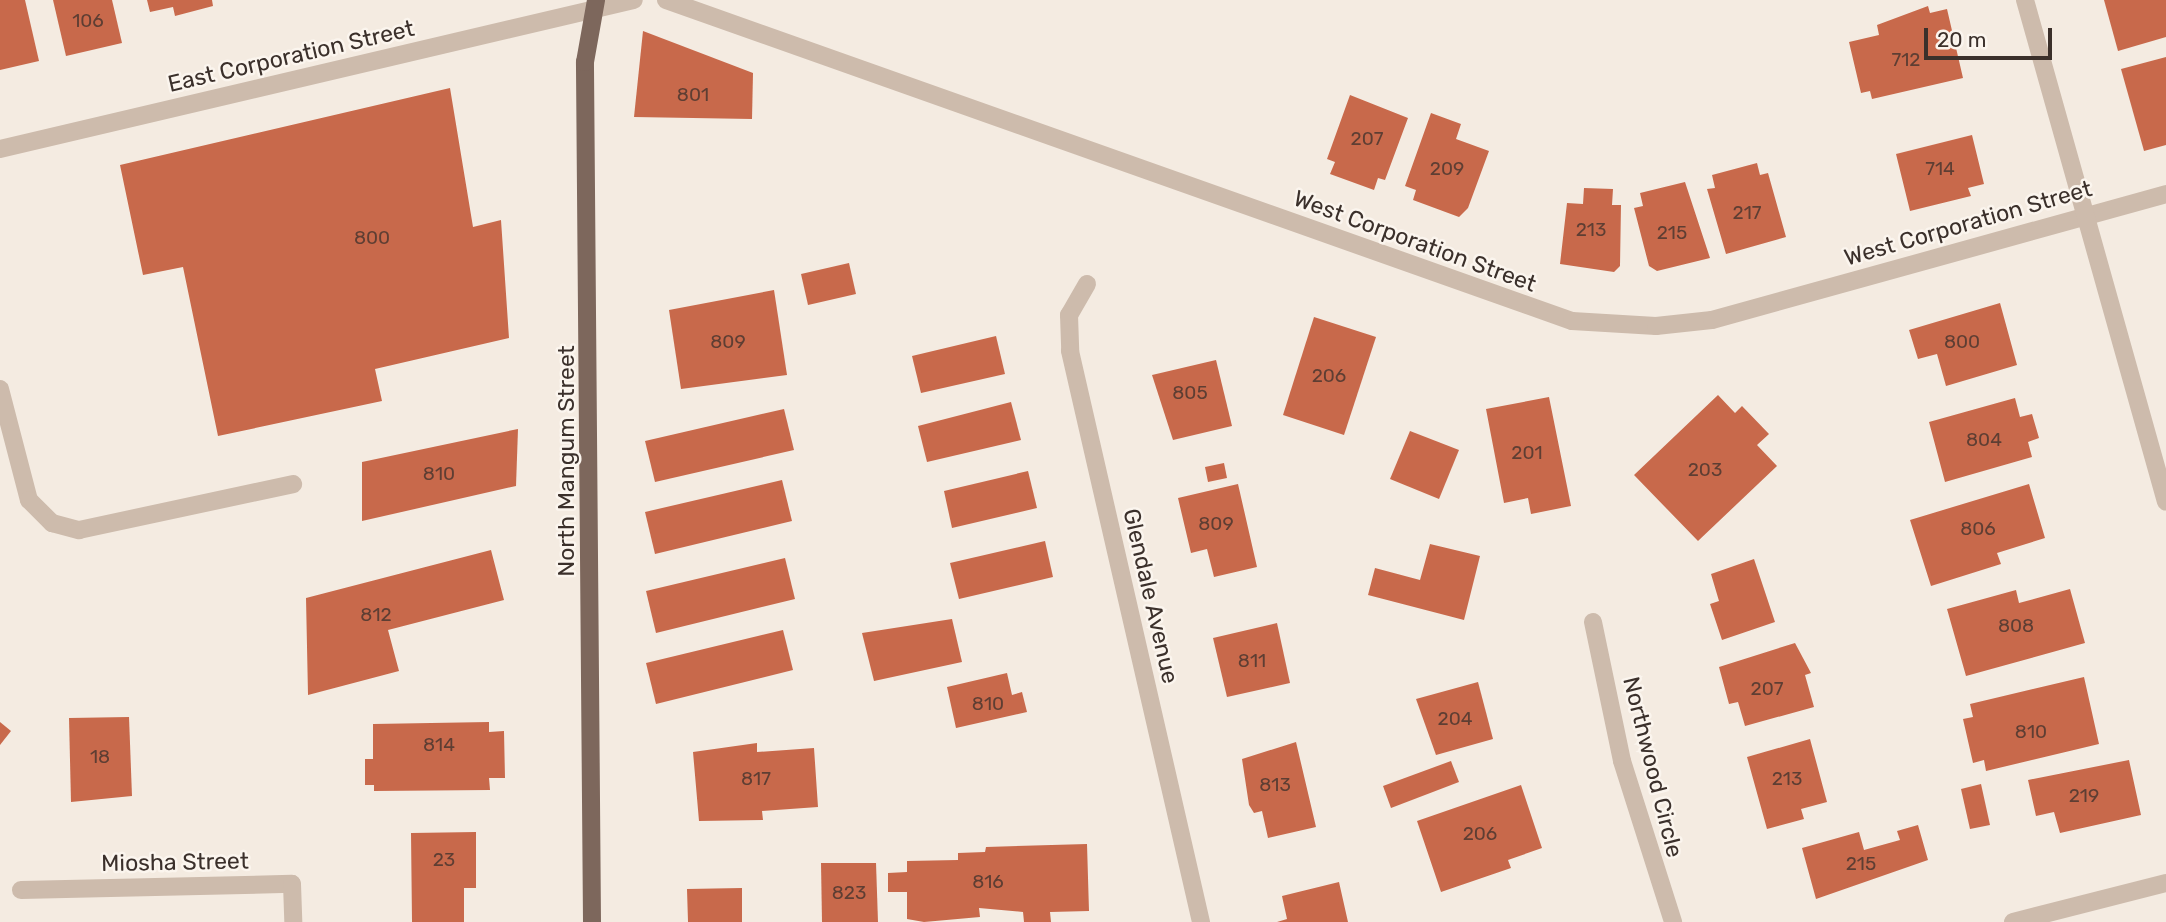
<!DOCTYPE html>
<style>
body{margin:0}
#map{position:relative;width:2166px;height:922px;overflow:hidden;background:#f4ebe1;font-family:Rubik,sans-serif}
div>[style]{position:absolute}
[style*='--x']{left:calc(var(--x)*1px);top:calc(var(--y)*1px);width:calc(var(--w)*1px);rotate:calc(var(--a)*1deg)}
.building>*{inset:0;background:#c8694b}
.minor>*{height:18px;margin:-9px;padding:0 9px;transform-origin:9px;border-radius:9px;background:#cdbbac}
.major>*{height:18px;margin:-9px;padding:0 9px;transform-origin:9px;border-radius:9px;background:#7d675c}
span{translate:-50% -50%;white-space:nowrap;text-align:center;line-height:1.15;-webkit-text-stroke:5px #fbf5ee;paint-order:stroke}
.number-label{font-size:19px;color:#5e3e33}
.number-label span{-webkit-text-stroke-width:0}
.street-label{font-size:23px;color:#3b302b}
.scale{position:absolute;left:1924px;top:28px;width:128px;height:32px;box-sizing:border-box;border:4px solid #3b302b;border-top:0;padding-left:9px;font-size:21px;line-height:24px;white-space:nowrap;color:#3b302b;-webkit-text-stroke:5px #fbf5ee;paint-order:stroke}
</style>
<div id="map">
<div class="building">
<div style="clip-path:polygon(0 0,25px 0,39px 61px,0 70px)"></div>
<div style="clip-path:polygon(53px 0,112px 0,122px 43px,66px 56px)"></div>
<div style="clip-path:polygon(147px 0,212px 0,213px 6px,175px 16px,173px 7px,150px 12px)"></div>
<div style="clip-path:polygon(2104px 0,2166px 0,2166px 37px,2118px 51px)"></div>
<div style="clip-path:polygon(1928px 6px,1930px 13px,1947px 9px,1963px 78px,1872px 99px,1870px 91px,1861px 93px,1849px 42px,1879px 35px,1877px 25px)"></div>
<div style="clip-path:polygon(643px 31px,753px 73px,752px 119px,634px 117px)"></div>
<div style="clip-path:polygon(2166px 57px,2166px 145px,2144px 151px,2121px 69px)"></div>
<div style="clip-path:polygon(450px 88px,473px 227px,501px 220px,509px 338px,375px 369px,382px 401px,218px 436px,183px 267px,143px 275px,120px 165px)"></div>
<div style="clip-path:polygon(1350px 95px,1408px 118px,1385px 180px,1378px 178px,1374px 190px,1330px 174px,1335px 162px,1327px 159px)"></div>
<div style="clip-path:polygon(1431px 113px,1461px 124px,1456px 139px,1489px 151px,1468px 208px,1459px 217px,1413px 200px,1416px 190px,1405px 186px)"></div>
<div style="clip-path:polygon(1972px 135px,1984px 184px,1968px 188px,1971px 196px,1910px 211px,1896px 154px)"></div>
<div style="clip-path:polygon(1757px 163px,1760px 175px,1768px 173px,1786px 237px,1726px 254px,1707px 189px,1715px 188px,1712px 175px)"></div>
<div style="clip-path:polygon(1685px 182px,1710px 258px,1657px 271px,1649px 266px,1634px 208px,1643px 206px,1640px 193px)"></div>
<div style="clip-path:polygon(1584px 188px,1613px 189px,1612px 205px,1621px 205px,1620px 266px,1614px 272px,1560px 264px,1567px 203px,1583px 204px)"></div>
<div style="clip-path:polygon(849px 263px,856px 294px,808px 305px,801px 274px)"></div>
<div style="clip-path:polygon(774px 290px,787px 375px,681px 389px,669px 310px)"></div>
<div style="clip-path:polygon(2000px 303px,2017px 365px,1946px 386px,1937px 354px,1918px 359px,1909px 330px)"></div>
<div style="clip-path:polygon(1314px 317px,1376px 337px,1344px 435px,1283px 415px)"></div>
<div style="clip-path:polygon(996px 336px,1005px 374px,921px 393px,912px 356px)"></div>
<div style="clip-path:polygon(1216px 360px,1232px 426px,1173px 440px,1152px 375px)"></div>
<div style="clip-path:polygon(1718px 395px,1735px 413px,1742px 406px,1769px 434px,1757px 445px,1777px 466px,1698px 541px,1634px 475px)"></div>
<div style="clip-path:polygon(1549px 397px,1571px 506px,1531px 514px,1528px 498px,1504px 503px,1486px 409px)"></div>
<div style="clip-path:polygon(2015px 398px,2020px 417px,2032px 414px,2039px 438px,2028px 442px,2032px 457px,1945px 482px,1929px 422px)"></div>
<div style="clip-path:polygon(1011px 402px,1021px 440px,927px 462px,918px 426px)"></div>
<div style="clip-path:polygon(784px 409px,794px 450px,655px 482px,645px 441px)"></div>
<div style="clip-path:polygon(518px 429px,516px 486px,362px 521px,362px 462px)"></div>
<div style="clip-path:polygon(1410px 431px,1459px 450px,1439px 499px,1390px 479px)"></div>
<div style="clip-path:polygon(1224px 463px,1227px 478px,1208px 482px,1205px 467px)"></div>
<div style="clip-path:polygon(1028px 471px,1037px 508px,952px 528px,944px 491px)"></div>
<div style="clip-path:polygon(782px 480px,792px 521px,655px 554px,645px 512px)"></div>
<div style="clip-path:polygon(1238px 484px,1257px 567px,1214px 577px,1207px 549px,1191px 553px,1178px 498px)"></div>
<div style="clip-path:polygon(2029px 484px,2045px 538px,1997px 553px,2001px 564px,1931px 586px,1910px 520px)"></div>
<div style="clip-path:polygon(1045px 541px,1053px 577px,959px 599px,950px 563px)"></div>
<div style="clip-path:polygon(1430px 544px,1480px 556px,1464px 620px,1368px 595px,1375px 568px,1420px 580px)"></div>
<div style="clip-path:polygon(491px 550px,504px 600px,388px 630px,399px 671px,308px 695px,306px 598px)"></div>
<div style="clip-path:polygon(785px 558px,795px 599px,656px 633px,646px 591px)"></div>
<div style="clip-path:polygon(1754px 559px,1775px 622px,1722px 640px,1710px 604px,1719px 601px,1711px 574px)"></div>
<div style="clip-path:polygon(2070px 589px,2085px 643px,1966px 676px,1947px 609px,2016px 590px,2019px 603px)"></div>
<div style="clip-path:polygon(952px 619px,962px 662px,874px 681px,862px 633px)"></div>
<div style="clip-path:polygon(1277px 623px,1290px 683px,1227px 697px,1213px 638px)"></div>
<div style="clip-path:polygon(783px 630px,793px 670px,656px 704px,646px 663px)"></div>
<div style="clip-path:polygon(1795px 643px,1811px 673px,1805px 675px,1814px 707px,1745px 726px,1738px 702px,1729px 704px,1719px 667px)"></div>
<div style="clip-path:polygon(1007px 673px,1012px 695px,1022px 692px,1027px 712px,956px 728px,947px 687px)"></div>
<div style="clip-path:polygon(2084px 677px,2099px 744px,1986px 771px,1984px 760px,1973px 763px,1963px 719px,1973px 717px,1970px 704px)"></div>
<div style="clip-path:polygon(1478px 682px,1493px 739px,1436px 755px,1416px 699px)"></div>
<div style="clip-path:polygon(129px 717px,132px 796px,71px 802px,69px 718px)"></div>
<div style="clip-path:polygon(0 722px,11px 731px,0 745px)"></div>
<div style="clip-path:polygon(489px 722px,489px 732px,504px 731px,505px 778px,489px 778px,490px 790px,374px 791px,374px 785px,365px 785px,365px 759px,373px 759px,373px 724px)"></div>
<div style="clip-path:polygon(1810px 739px,1827px 802px,1801px 809px,1804px 819px,1767px 829px,1747px 757px)"></div>
<div style="clip-path:polygon(1296px 742px,1316px 827px,1268px 838px,1262px 811px,1254px 813px,1249px 805px,1242px 759px)"></div>
<div style="clip-path:polygon(757px 743px,757px 752px,814px 748px,818px 807px,762px 811px,763px 820px,699px 821px,693px 752px)"></div>
<div style="clip-path:polygon(2129px 760px,2141px 815px,2060px 833px,2054px 812px,2036px 816px,2028px 780px)"></div>
<div style="clip-path:polygon(1451px 761px,1459px 782px,1391px 808px,1383px 786px)"></div>
<div style="clip-path:polygon(1981px 784px,1990px 825px,1970px 829px,1961px 789px)"></div>
<div style="clip-path:polygon(1521px 785px,1542px 848px,1508px 860px,1511px 868px,1441px 892px,1417px 821px)"></div>
<div style="clip-path:polygon(1918px 825px,1928px 860px,1816px 899px,1802px 848px,1859px 832px,1864px 850px,1900px 840px,1897px 831px)"></div>
<div style="clip-path:polygon(476px 832px,476px 888px,464px 888px,464px 922px,412px 922px,411px 833px)"></div>
<div style="clip-path:polygon(1087px 844px,1089px 911px,1050px 912px,1051px 922px,1024px 922px,1023px 912px,979px 908px,980px 917px,924px 922px,907px 919px,907px 892px,888px 892px,888px 873px,907px 872px,907px 861px,958px 860px,958px 853px,985px 852px,986px 847px)"></div>
<div style="clip-path:polygon(821px 863px,876px 863px,878px 922px,822px 922px)"></div>
<div style="clip-path:polygon(1339px 882px,1348px 922px,1277px 922px,1287px 919px,1282px 896px)"></div>
<div style="clip-path:polygon(742px 888px,742px 922px,688px 922px,687px 889px)"></div>
</div>
<div class="minor">
<div style="--x:666;--y:0;--w:961;--a:19.51"></div>
<div style="--x:1572;--y:321;--w:84;--a:3.4"></div>
<div style="--x:1656;--y:326;--w:56;--a:-6.1"></div>
<div style="--x:1712;--y:320;--w:471;--a:-15.5"></div>
<div style="--x:2025;--y:0;--w:521;--a:74.31"></div>
<div style="--x:0;--y:149;--w:651;--a:-13.23"></div>
<div style="--x:1087;--y:284;--w:36;--a:120"></div>
<div style="--x:1069;--y:315;--w:36;--a:88"></div>
<div style="--x:1070;--y:351;--w:586;--a:77.08"></div>
<div style="--x:0;--y:389;--w:115;--a:75.4"></div>
<div style="--x:29;--y:500;--w:33;--a:45"></div>
<div style="--x:52;--y:523;--w:28;--a:15"></div>
<div style="--x:79;--y:530;--w:219;--a:-12.1"></div>
<div style="--x:1593;--y:622;--w:142;--a:78.2"></div>
<div style="--x:1622;--y:761;--w:169;--a:72.4"></div>
<div style="--x:21;--y:890;--w:271;--a:-1.3"></div>
<div style="--x:292;--y:884;--w:38;--a:88"></div>
<div style="--x:2013;--y:922;--w:158;--a:-14.3"></div>
</div>
<div class="major">
<div style="--x:592;--y:922;--w:860;--a:-90.47"></div>
<div style="--x:585;--y:62;--w:63;--a:-79.9"></div>
</div>
<div class="number-label">
<span style="left:88px;top:21px">106</span>
<span style="left:1906px;top:60px">712</span>
<span style="left:693px;top:95px">801</span>
<span style="left:1367px;top:139px">207</span>
<span style="left:1447px;top:169px">209</span>
<span style="left:1940px;top:169px">714</span>
<span style="left:1747px;top:213px">217</span>
<span style="left:1591px;top:230px">213</span>
<span style="left:1672px;top:233px">215</span>
<span style="left:372px;top:238px">800</span>
<span style="left:728px;top:342px">809</span>
<span style="left:1962px;top:342px">800</span>
<span style="left:1329px;top:376px">206</span>
<span style="left:1190px;top:393px">805</span>
<span style="left:1984px;top:440px">804</span>
<span style="left:1527px;top:453px">201</span>
<span style="left:1705px;top:470px">203</span>
<span style="left:439px;top:474px">810</span>
<span style="left:1216px;top:524px">809</span>
<span style="left:1978px;top:529px">806</span>
<span style="left:376px;top:615px">812</span>
<span style="left:2016px;top:626px">808</span>
<span style="left:1252px;top:661px">811</span>
<span style="left:1767px;top:689px">207</span>
<span style="left:988px;top:704px">810</span>
<span style="left:1455px;top:719px">204</span>
<span style="left:2031px;top:732px">810</span>
<span style="left:439px;top:745px">814</span>
<span style="left:100px;top:757px">18</span>
<span style="left:756px;top:779px">817</span>
<span style="left:1787px;top:779px">213</span>
<span style="left:1275px;top:785px">813</span>
<span style="left:2084px;top:796px">219</span>
<span style="left:1480px;top:834px">206</span>
<span style="left:444px;top:860px">23</span>
<span style="left:1861px;top:864px">215</span>
<span style="left:988px;top:882px">816</span>
<span style="left:849px;top:893px">823</span>
</div>
<div class="street-label">
<span style="left:291px;top:56px;rotate:-13deg">East Corporation Street</span>
<span style="left:1968px;top:223px;rotate:-16deg">West Corporation Street</span>
<span style="left:1415px;top:241px;rotate:20deg">West Corporation Street</span>
<span style="left:566px;top:461px;rotate:-90deg">North Mangum Street</span>
<span style="left:1151px;top:596px;rotate:77deg">Glendale Avenue</span>
<span style="left:1653px;top:767px;rotate:76deg">Northwood Circle</span>
<span style="left:175px;top:862px;rotate:-1deg">Miosha Street</span>
</div>
<div class="scale">20 m</div>
</div>
